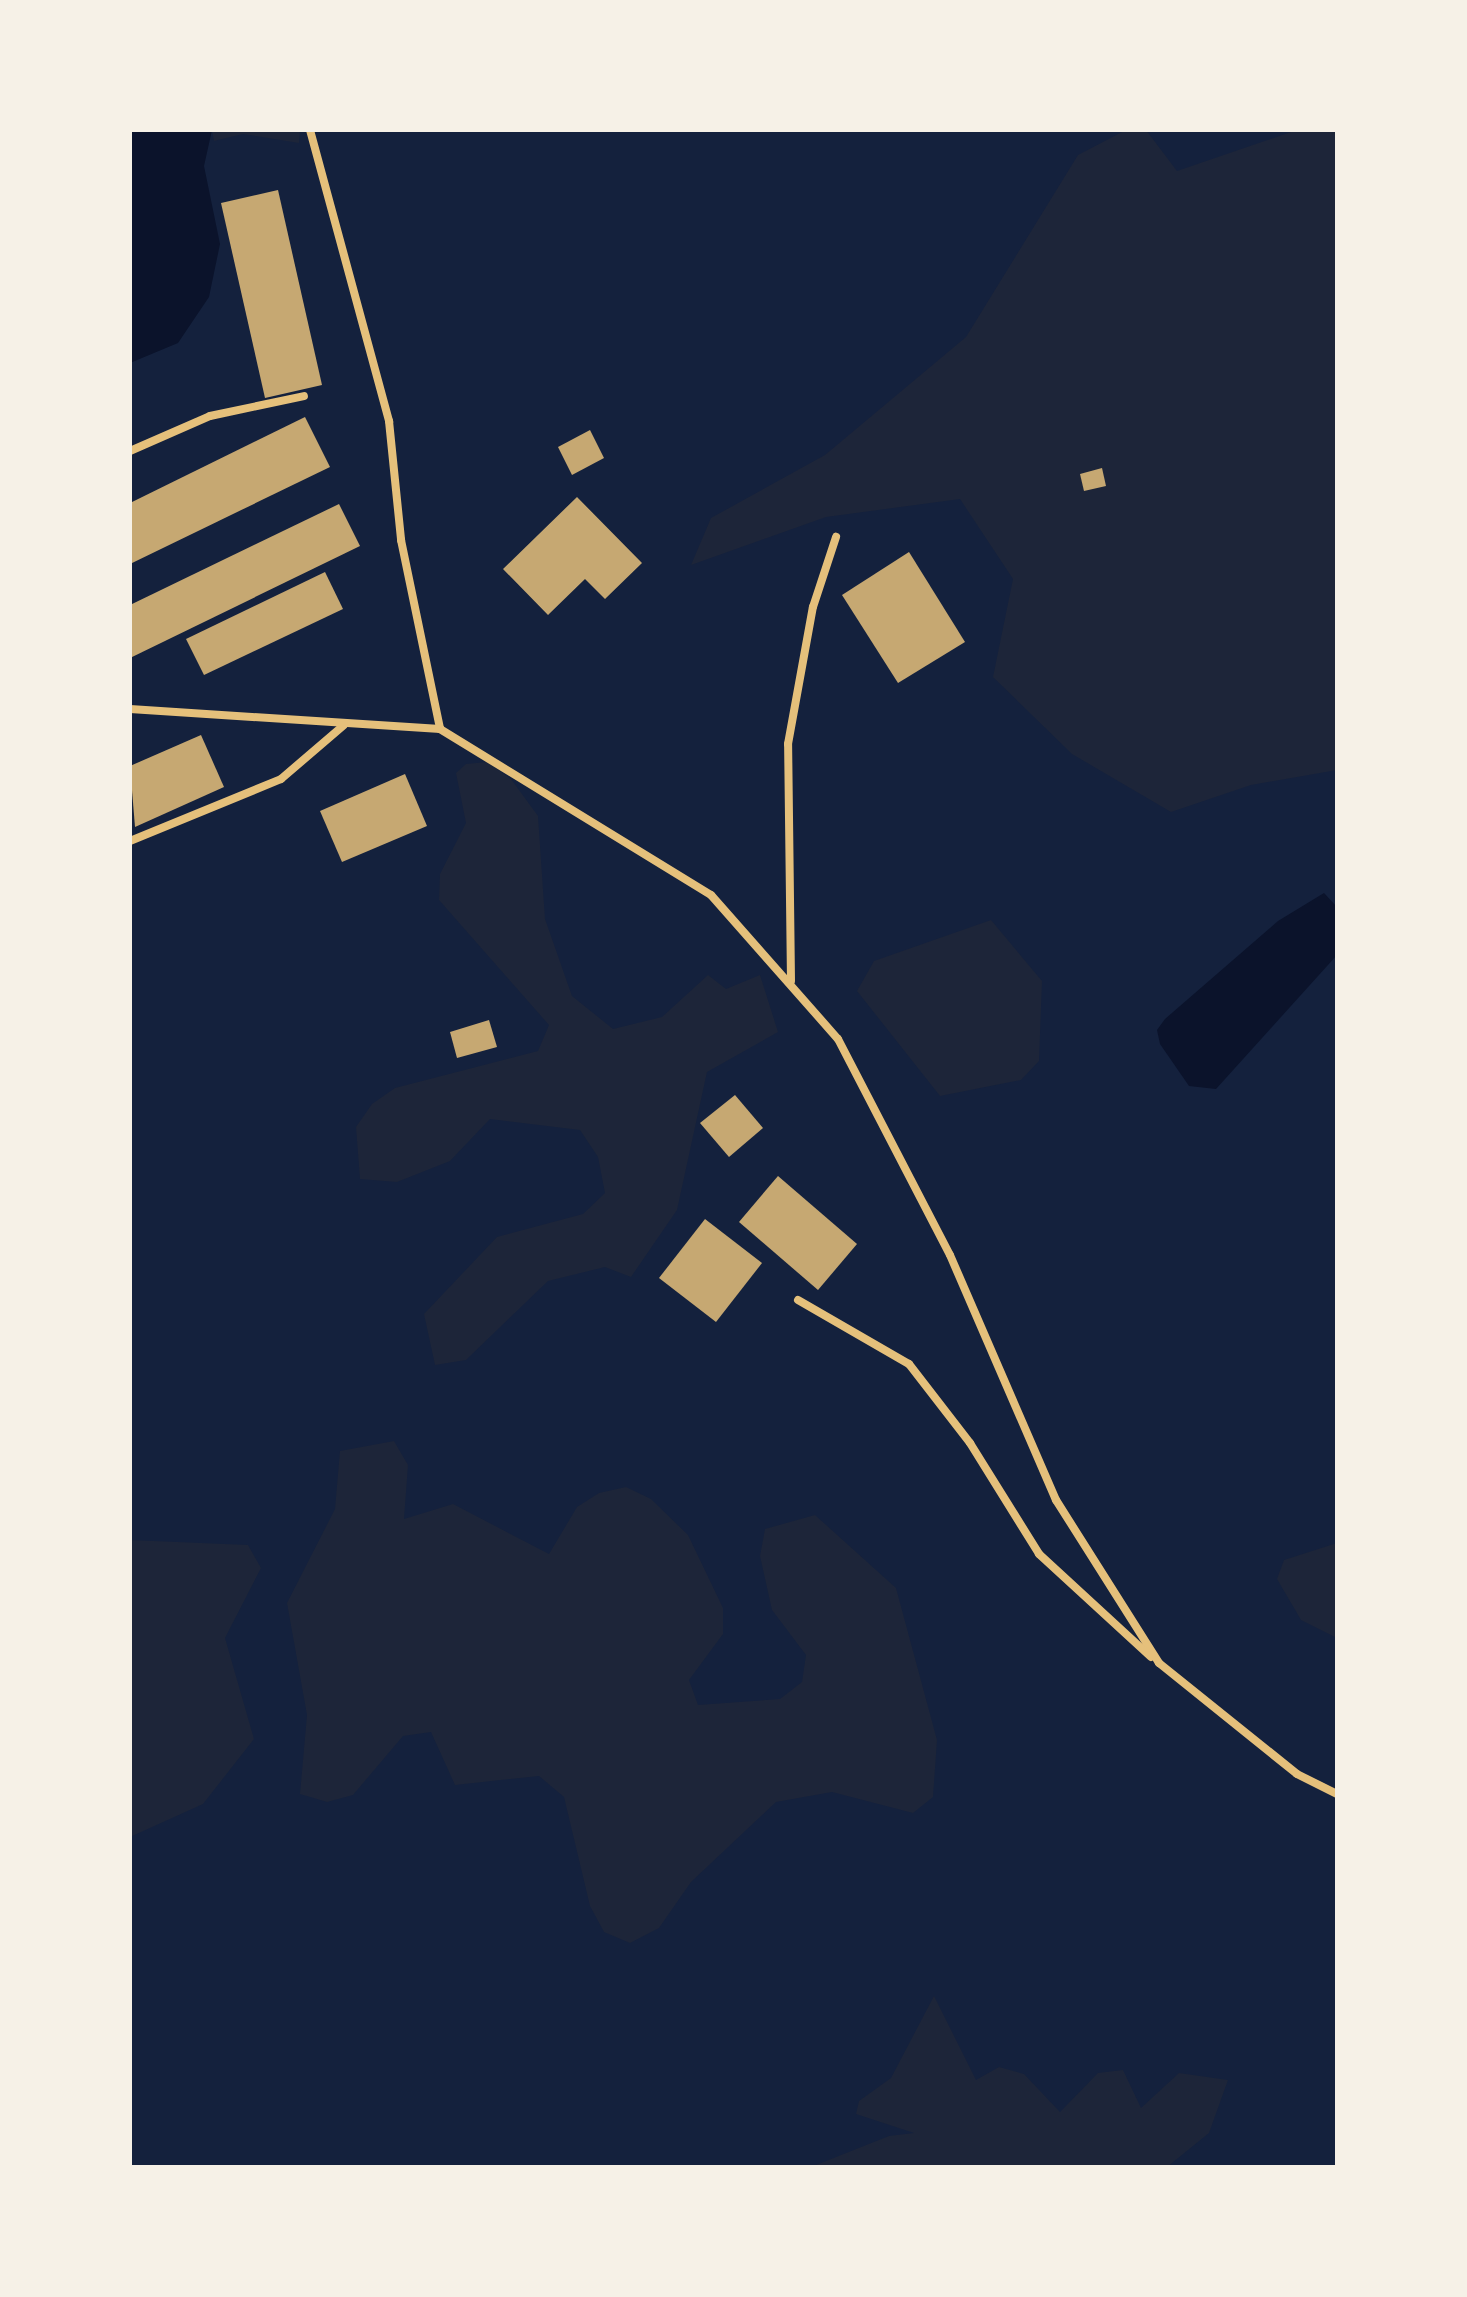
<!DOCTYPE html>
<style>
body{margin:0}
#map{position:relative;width:1467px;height:2297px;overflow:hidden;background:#14213d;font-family:Ubuntu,sans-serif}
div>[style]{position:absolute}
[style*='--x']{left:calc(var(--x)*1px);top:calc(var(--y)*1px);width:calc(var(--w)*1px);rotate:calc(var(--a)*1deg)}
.green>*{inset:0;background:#1d2539}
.water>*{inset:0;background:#0b132b}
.building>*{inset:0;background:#c6a872}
.service>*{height:8px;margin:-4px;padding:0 4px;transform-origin:4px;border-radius:4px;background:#e5c07b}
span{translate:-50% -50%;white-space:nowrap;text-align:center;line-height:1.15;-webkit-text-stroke:8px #f6f1e7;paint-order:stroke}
.frame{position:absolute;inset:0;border:132px solid #f6f1e7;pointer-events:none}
</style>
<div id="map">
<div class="green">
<div style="clip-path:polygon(212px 130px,300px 130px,299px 143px,243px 134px,214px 141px)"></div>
<div style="clip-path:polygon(1126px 130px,1146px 130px,1177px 171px,1297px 130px,1337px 130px,1337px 770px,1251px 785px,1171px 812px,1072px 754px,993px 677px,1013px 579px,960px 499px,826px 517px,691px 565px,711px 518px,825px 455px,966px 337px,1078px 155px)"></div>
<div style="clip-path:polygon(487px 762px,511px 779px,538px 816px,545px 919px,572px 996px,613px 1029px,662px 1017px,708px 975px,726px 989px,760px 975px,778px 1032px,707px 1072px,677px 1210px,631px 1277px,605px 1267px,548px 1281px,466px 1360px,435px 1365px,424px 1314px,497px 1237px,583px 1214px,605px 1193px,598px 1157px,580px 1130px,490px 1119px,450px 1161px,397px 1182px,360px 1179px,356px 1127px,372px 1104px,395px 1088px,538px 1051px,549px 1025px,439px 900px,440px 874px,466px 823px,456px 773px,466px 764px)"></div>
<div style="clip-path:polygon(991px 920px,1042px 981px,1039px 1061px,1021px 1080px,940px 1096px,857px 991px,874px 961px)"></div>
<div style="clip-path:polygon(394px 1441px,408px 1465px,404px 1519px,453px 1504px,549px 1554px,577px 1507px,599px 1493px,626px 1487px,651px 1499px,688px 1535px,723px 1608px,723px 1634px,689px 1680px,698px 1705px,780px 1699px,802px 1682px,806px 1655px,772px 1610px,760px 1556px,765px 1529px,815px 1515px,896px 1588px,937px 1740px,933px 1797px,913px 1813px,832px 1792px,776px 1802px,691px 1882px,659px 1928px,630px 1943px,604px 1932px,590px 1906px,564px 1797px,539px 1776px,455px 1785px,431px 1732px,403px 1736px,353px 1795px,327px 1802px,300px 1794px,307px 1715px,287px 1603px,335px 1509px,340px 1451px)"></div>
<div style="clip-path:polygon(130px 1540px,248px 1545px,261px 1568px,225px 1638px,254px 1739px,203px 1804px,130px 1837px)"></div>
<div style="clip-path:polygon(1337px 1543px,1337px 1638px,1301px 1620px,1277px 1579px,1284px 1560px)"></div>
<div style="clip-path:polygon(934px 1996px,976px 2080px,999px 2067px,1024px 2074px,1060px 2112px,1098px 2073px,1123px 2070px,1141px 2108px,1179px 2073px,1228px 2080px,1209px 2133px,1167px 2167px,811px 2167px,889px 2136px,914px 2133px,856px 2114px,859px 2101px,891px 2078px)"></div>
</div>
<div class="water">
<div style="clip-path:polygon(130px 130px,212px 130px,204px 166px,220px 244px,209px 297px,178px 343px,130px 363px)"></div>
<div style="clip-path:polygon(1324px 893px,1337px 907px,1337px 955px,1216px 1089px,1189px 1086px,1160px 1044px,1157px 1030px,1165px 1019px,1278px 921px)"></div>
</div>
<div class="building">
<div style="clip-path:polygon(278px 190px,322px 385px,265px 398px,221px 203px)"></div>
<div style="clip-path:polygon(305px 417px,330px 467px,130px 564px,130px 503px)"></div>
<div style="clip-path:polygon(590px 430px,604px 458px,572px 475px,558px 447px)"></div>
<div style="clip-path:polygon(1102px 468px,1106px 486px,1084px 491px,1080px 474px)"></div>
<div style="clip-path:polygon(577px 497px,642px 563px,605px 599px,585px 579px,548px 615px,503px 569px)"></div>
<div style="clip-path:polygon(339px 504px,360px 546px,130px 658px,130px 605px)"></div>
<div style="clip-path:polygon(909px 552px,965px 642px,898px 683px,842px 595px)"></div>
<div style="clip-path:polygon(325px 572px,343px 609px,204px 675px,186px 639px)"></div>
<div style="clip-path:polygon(201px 735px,224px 787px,135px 827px,130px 766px)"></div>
<div style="clip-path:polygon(405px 774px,427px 826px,342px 862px,320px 811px)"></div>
<div style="clip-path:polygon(489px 1020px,497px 1047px,457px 1058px,450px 1032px)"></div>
<div style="clip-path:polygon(735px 1095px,763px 1128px,729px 1157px,700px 1123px)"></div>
<div style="clip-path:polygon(778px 1176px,857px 1244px,818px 1290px,739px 1222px)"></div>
<div style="clip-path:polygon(705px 1219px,762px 1263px,716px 1322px,659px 1278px)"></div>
</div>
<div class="service">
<div style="--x:310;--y:130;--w:302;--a:74.8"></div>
<div style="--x:389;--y:421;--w:120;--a:84.2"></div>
<div style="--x:401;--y:540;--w:193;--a:78.3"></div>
<div style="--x:130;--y:451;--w:87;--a:-23.6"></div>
<div style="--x:210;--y:416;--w:96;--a:-12"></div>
<div style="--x:130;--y:709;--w:311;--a:3.7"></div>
<div style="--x:440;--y:729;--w:318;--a:31.5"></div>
<div style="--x:711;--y:895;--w:192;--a:48.6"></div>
<div style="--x:838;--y:1039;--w:243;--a:62.6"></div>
<div style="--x:950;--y:1255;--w:267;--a:66.6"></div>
<div style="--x:1056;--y:1500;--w:193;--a:57.7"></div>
<div style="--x:1159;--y:1663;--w:177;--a:38.8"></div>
<div style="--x:1297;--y:1774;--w:45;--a:26.6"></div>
<div style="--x:130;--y:841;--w:163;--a:-22.3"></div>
<div style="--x:281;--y:779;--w:83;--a:-40.6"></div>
<div style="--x:791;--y:981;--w:237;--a:-90.7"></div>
<div style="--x:788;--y:744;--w:139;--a:-79.7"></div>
<div style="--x:813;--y:607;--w:74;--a:-71.8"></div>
<div style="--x:798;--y:1300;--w:128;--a:30"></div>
<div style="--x:909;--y:1364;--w:100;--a:52.3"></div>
<div style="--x:970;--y:1443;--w:131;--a:58.1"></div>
<div style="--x:1039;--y:1554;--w:152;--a:42.6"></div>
</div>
<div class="frame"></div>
</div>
